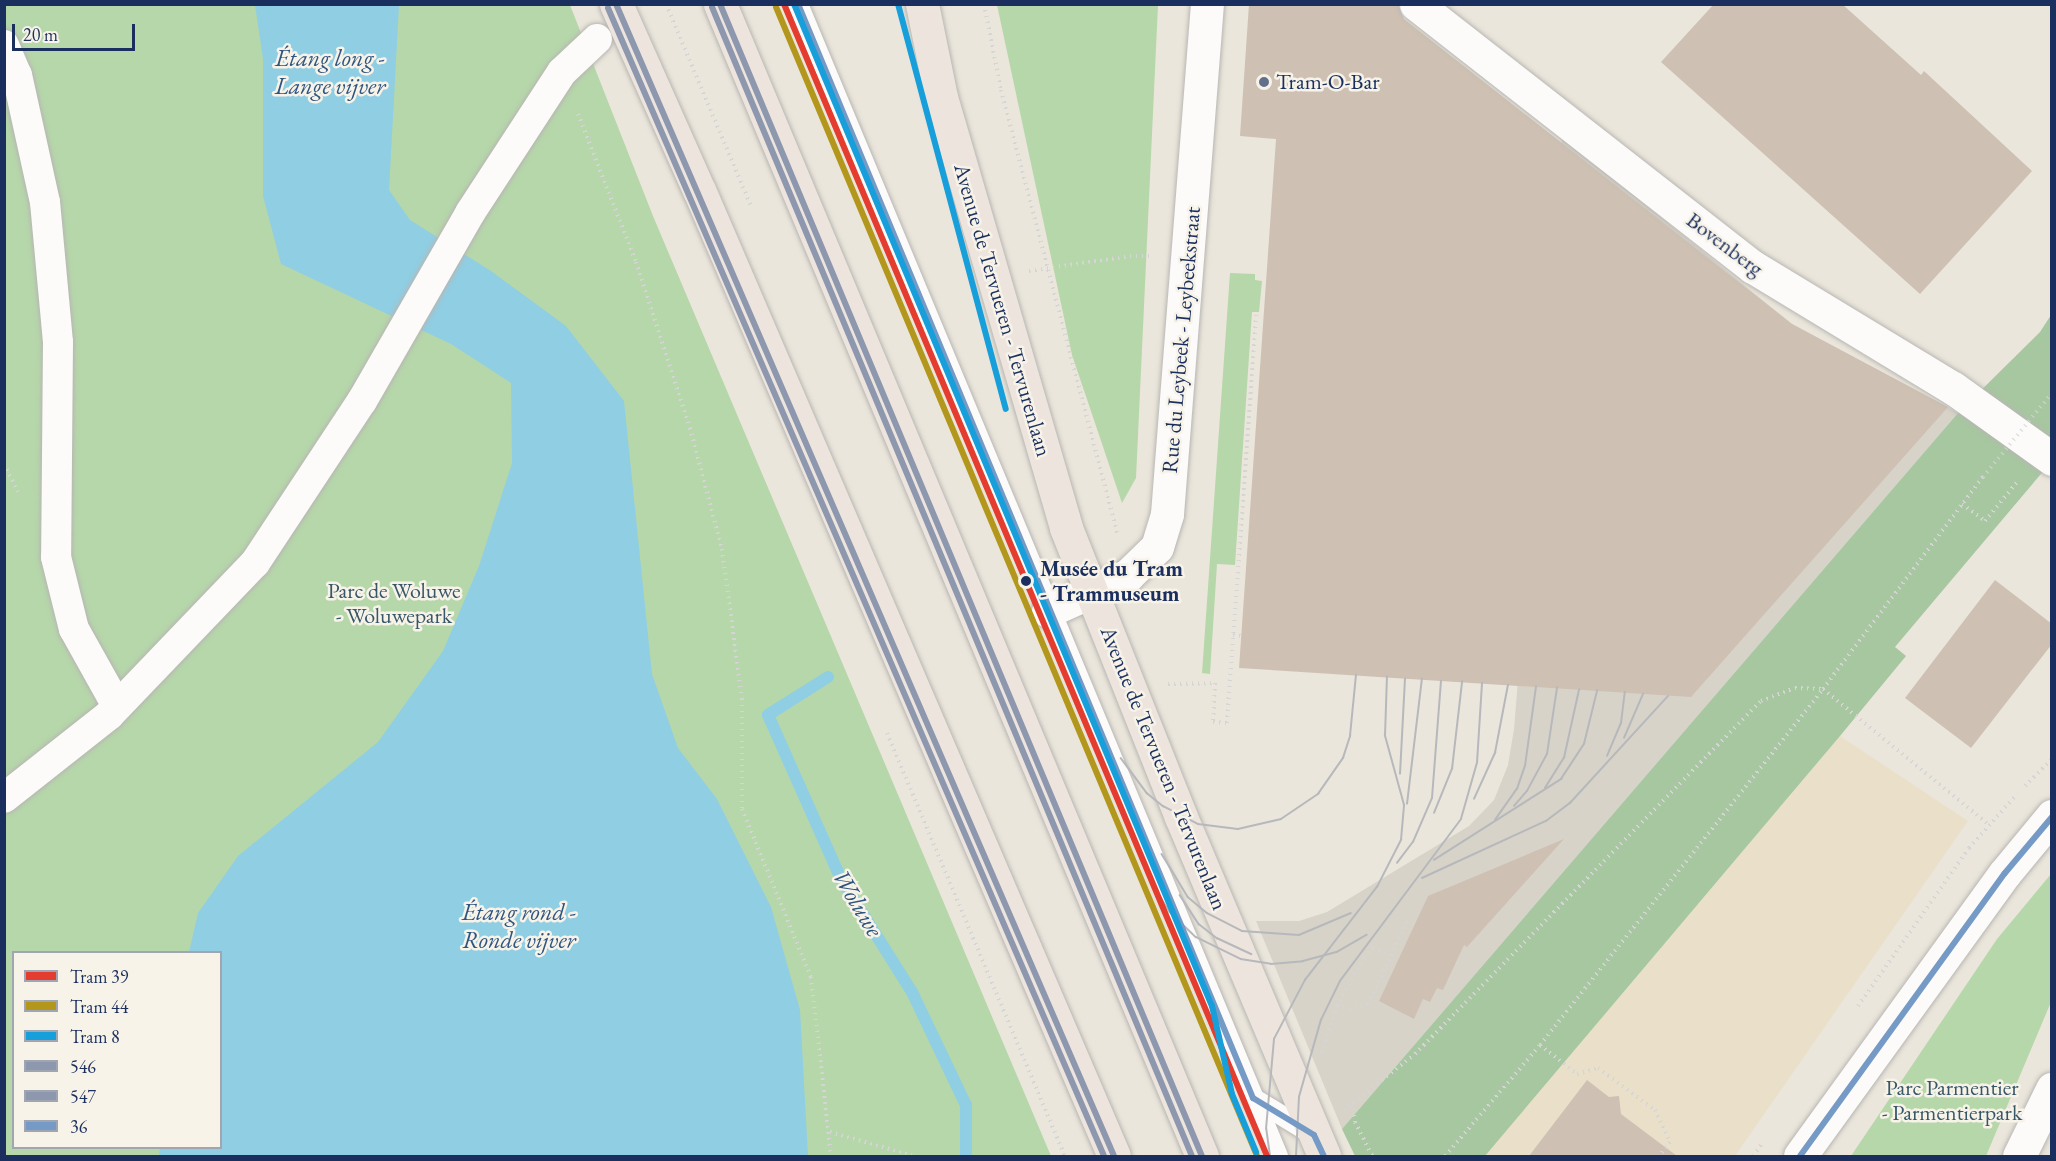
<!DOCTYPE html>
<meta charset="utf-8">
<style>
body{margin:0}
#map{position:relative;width:2056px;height:1161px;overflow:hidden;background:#ebe6db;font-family:"EB Garamond",serif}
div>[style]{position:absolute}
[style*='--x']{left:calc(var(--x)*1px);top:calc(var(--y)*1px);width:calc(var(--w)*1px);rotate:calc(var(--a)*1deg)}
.built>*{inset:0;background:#eadfc9}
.industrial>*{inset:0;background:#d8d3c8}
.green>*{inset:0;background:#b6d7aa}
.forest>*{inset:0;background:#a7c7a0}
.water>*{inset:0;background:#90cee3}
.stream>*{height:12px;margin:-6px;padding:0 6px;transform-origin:6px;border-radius:6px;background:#90cee3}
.building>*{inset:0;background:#cec1b3}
.path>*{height:4px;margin-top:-2px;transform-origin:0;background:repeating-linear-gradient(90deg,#d5d5d5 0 1.5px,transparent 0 6px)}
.roads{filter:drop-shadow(0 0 2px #b7b6b3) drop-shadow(0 0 2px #b7b6b3)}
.service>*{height:20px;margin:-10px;padding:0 10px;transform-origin:10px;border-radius:10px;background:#fcfbfa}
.pedestrian>*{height:30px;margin:-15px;padding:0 15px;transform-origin:15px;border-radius:15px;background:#fcfbfa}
.minor>*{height:33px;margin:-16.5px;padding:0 16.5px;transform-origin:16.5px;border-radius:16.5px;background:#fcfbfa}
.tertiary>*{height:33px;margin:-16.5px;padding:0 16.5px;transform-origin:16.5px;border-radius:16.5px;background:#fcfbfa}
.primary>*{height:33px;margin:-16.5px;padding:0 16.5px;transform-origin:16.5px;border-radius:16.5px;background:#ede5dd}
.trunk>*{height:33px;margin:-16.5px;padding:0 16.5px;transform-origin:16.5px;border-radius:16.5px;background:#ede5dd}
.tram>*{height:1.5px;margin:-0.75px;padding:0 0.75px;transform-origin:0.75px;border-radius:0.75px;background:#b6b8bc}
.path-bridge>*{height:4px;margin-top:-2px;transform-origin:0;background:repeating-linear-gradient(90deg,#d5d5d5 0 1.5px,transparent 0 6px)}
.bus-1>*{height:6px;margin:-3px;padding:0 3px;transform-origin:3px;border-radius:3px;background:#8d97ae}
.bus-2>*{height:6px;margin:-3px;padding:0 3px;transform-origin:3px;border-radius:3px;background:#8d97ae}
.bus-3>*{height:6px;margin:-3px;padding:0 3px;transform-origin:3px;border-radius:3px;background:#749ac5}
.tram-1>*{height:6px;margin:-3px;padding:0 3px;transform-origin:3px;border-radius:3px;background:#e43c2e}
.tram-2>*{height:6px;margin:-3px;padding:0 3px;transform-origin:3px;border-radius:3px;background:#b2971c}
.tram-3>*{height:6px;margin:-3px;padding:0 3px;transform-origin:3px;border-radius:3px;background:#169fdb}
.dots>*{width:16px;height:16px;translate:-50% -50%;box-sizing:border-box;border:3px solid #f7f3e8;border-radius:50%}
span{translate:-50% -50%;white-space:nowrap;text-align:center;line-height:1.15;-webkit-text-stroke:5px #f7f3e8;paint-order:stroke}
.poi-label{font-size:22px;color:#1b2f5e}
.left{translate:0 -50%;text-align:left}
.street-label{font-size:22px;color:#1b2f5e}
.stop-label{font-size:22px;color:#1b2f5e;font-weight:700}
.park-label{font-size:22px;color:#375667}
.water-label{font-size:24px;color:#2e5480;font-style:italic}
.frame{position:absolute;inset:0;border:6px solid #1b2f5e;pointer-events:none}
.legend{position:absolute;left:12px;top:951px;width:210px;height:198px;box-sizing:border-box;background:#f7f3e8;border:2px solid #9fa5b1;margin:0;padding:8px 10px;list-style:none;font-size:18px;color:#1b2f5e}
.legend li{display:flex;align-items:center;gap:12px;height:30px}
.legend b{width:30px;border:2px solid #9fa5b1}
.scale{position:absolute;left:12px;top:24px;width:123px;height:27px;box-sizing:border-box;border:3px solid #1b2f5e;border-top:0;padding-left:8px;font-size:18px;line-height:21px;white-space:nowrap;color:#1b2f5e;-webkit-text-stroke:4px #f7f3e8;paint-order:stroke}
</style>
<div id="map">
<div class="built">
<div style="clip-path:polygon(1840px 736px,1968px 821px,1735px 1156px,1485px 1156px)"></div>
</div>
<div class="industrial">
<div style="clip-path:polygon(1562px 137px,1792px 324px,1958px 413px,1342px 1129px,1256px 921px,1299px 921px,1327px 912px,1469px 826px,1494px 800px,1508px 765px,1514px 729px)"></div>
</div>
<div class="green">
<div style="clip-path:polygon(evenodd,5px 5px,570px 5px,653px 216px,1051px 1156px,5px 1156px,5px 5px,14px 952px,220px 952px,220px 1148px,14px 1148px,14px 952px)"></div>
<div style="clip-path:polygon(997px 5px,1158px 5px,1136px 478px,1122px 503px,1072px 355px)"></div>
<div style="clip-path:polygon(1230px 273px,1255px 274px,1255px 280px,1262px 281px,1259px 312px,1252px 312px,1235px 565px,1217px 564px,1210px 674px,1202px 673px)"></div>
<div style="clip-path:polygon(2051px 874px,2051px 1002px,1986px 1156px,1851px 1156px,1997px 939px)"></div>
</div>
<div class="forest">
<div style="clip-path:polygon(2051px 315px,2051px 462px,1895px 647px,1906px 656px,1840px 736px,1485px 1156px,1355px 1156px,1342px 1129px,1958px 413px,2040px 332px)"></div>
</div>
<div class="water">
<div style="clip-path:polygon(255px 5px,399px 5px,389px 190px,410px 220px,491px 271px,566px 326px,624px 401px,652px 674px,678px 748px,717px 799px,771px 907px,800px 1010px,808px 1156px,159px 1156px,160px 1148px,220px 1148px,220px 952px,189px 952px,198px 913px,238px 856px,378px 742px,443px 651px,479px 566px,512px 463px,511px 383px,451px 344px,281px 264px,263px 196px,263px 59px)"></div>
</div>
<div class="stream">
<div style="--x:828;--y:677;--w:71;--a:147.7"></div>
<div style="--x:768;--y:715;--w:180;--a:66"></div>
<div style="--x:841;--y:879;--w:133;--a:57.9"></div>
<div style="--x:912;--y:992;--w:125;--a:64.5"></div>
<div style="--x:966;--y:1105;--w:51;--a:90"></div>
</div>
<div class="building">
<div style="clip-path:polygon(1249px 4px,1398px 4px,1404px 19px,1792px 324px,1948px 407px,1691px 697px,1239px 668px,1276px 139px,1240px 136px)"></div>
<div style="clip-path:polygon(1714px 4px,1842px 4px,1921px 75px,1924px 71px,2032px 171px,1920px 294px,1661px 62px)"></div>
<div style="clip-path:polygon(1995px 580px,2052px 624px,2052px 644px,1971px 748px,1905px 698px)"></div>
<div style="clip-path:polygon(1564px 839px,1467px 947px,1464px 945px,1443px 990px,1437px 988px,1430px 1002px,1423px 999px,1414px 1019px,1379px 1001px,1428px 896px)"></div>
<div style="clip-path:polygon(1587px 1080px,1609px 1097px,1619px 1096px,1621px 1114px,1677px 1156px,1529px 1156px)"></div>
</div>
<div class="path">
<div style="--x:666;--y:4;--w:219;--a:67.2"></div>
<div style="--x:984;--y:4;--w:88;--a:78.8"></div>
<div style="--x:1001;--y:90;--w:458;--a:75.3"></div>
<div style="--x:578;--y:114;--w:159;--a:68.6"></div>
<div style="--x:636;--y:262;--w:175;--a:72"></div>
<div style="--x:690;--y:428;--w:125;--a:75.2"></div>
<div style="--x:722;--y:549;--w:151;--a:82.4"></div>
<div style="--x:742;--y:699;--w:110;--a:90"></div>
<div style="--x:742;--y:809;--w:182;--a:67.7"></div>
<div style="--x:811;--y:977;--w:180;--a:83.6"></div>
<div style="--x:1029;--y:271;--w:102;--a:-8.4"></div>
<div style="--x:1130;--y:256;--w:19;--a:0"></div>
<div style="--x:4;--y:464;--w:31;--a:63"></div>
<div style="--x:1962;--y:504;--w:29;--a:36"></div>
<div style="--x:1985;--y:521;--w:52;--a:-50.5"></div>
<div style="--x:1233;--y:635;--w:9;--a:6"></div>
<div style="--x:1168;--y:684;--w:47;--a:-1.2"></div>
<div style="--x:1215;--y:683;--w:39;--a:93"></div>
<div style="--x:1213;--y:722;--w:14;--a:4"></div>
<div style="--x:1227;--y:723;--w:409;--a:-85.9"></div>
<div style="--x:887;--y:733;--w:459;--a:67.2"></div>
<div style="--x:2025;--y:786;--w:38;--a:-45"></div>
<div style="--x:1337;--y:1006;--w:12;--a:14"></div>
<div style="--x:1349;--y:1009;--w:20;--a:-15"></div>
<div style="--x:1368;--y:1004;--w:94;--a:-64.8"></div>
<div style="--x:1858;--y:1006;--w:193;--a:-54.9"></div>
<div style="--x:1969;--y:848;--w:72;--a:-48.4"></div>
<div style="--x:1540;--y:1045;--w:47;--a:38.1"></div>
<div style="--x:1577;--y:1074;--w:22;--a:-16"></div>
<div style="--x:1598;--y:1068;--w:71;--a:36.4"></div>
<div style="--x:1655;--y:1110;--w:35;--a:65"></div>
<div style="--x:1670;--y:1142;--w:18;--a:128"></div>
<div style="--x:1322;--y:1053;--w:49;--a:-72.3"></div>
<div style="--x:1337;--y:1006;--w:56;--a:-61.1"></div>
<div style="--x:1364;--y:957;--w:13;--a:-45"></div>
<div style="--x:1373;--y:948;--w:19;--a:21"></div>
<div style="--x:1353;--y:1103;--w:19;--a:84"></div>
<div style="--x:1355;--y:1122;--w:38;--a:63"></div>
<div style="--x:1344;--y:1110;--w:90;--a:-38.3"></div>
<div style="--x:1415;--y:1054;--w:494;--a:-45.6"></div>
<div style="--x:1761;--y:701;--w:36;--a:-21"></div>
<div style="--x:1795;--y:688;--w:28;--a:2"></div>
<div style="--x:1823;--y:689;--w:213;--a:39.3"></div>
<div style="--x:830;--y:1132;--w:87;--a:15.9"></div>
<div style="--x:1445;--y:1156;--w:146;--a:-49.4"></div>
<div style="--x:1540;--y:1045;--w:455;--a:-51.5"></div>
<div style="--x:1823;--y:689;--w:266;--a:-53"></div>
<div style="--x:1753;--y:1156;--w:17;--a:-54"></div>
</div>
<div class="roads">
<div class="service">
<div style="--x:798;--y:4;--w:1248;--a:67.38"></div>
<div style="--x:1253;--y:1098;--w:69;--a:31.4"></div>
</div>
<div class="pedestrian">
<div style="--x:4;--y:45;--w:33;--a:67"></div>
<div style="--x:17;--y:75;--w:130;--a:77.6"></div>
<div style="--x:45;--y:202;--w:141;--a:84.7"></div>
<div style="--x:58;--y:342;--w:215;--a:90.5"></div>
<div style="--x:56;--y:557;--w:74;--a:76"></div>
<div style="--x:74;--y:629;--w:88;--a:60.8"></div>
<div style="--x:4;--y:798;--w:134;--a:-38.3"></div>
<div style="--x:109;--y:715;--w:211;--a:-46.2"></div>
<div style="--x:255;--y:563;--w:194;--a:-56.6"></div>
<div style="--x:362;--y:401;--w:217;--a:-60.1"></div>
<div style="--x:470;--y:213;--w:168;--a:-56.9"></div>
<div style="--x:562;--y:72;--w:48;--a:-43.3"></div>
</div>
<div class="minor">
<div style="--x:1416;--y:4;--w:427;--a:38"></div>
<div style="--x:1753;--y:267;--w:234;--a:31.2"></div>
<div style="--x:1953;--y:388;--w:122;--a:35.6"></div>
<div style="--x:1048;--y:611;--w:88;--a:-24.2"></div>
<div style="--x:1128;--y:575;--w:40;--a:-44"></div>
<div style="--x:1157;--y:547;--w:34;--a:-73"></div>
<div style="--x:1167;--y:514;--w:512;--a:-85.52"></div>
<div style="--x:2019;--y:1156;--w:75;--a:-63.8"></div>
</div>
<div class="tertiary">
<div style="--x:1800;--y:1156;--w:349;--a:-54.1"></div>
<div style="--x:2005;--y:873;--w:74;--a:-50.5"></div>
</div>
<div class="primary">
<div style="--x:616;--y:4;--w:204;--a:66"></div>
<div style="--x:699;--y:190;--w:1051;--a:66.75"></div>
<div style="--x:720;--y:4;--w:1249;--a:67.3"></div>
</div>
<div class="trunk">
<div style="--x:922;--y:4;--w:95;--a:78.5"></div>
<div style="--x:941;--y:97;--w:449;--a:73.8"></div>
<div style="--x:1066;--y:528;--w:311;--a:68.3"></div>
<div style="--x:1181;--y:817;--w:368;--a:67.1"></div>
</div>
</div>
<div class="tram">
<div style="--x:1624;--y:738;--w:48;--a:-66.6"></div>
<div style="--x:1607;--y:756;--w:36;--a:-67"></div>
<div style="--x:1621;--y:723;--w:31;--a:-83"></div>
<div style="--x:1121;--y:758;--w:44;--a:53.4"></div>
<div style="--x:1147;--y:793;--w:21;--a:39"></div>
<div style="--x:1163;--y:806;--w:39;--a:27"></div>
<div style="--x:1198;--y:824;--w:40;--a:7.1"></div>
<div style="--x:1238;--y:829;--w:44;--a:-13.1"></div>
<div style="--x:1281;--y:819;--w:45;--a:-34"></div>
<div style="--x:1318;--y:794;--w:44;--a:-55.2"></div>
<div style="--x:1343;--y:758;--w:23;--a:-72"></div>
<div style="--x:1350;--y:736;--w:61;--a:-84.4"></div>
<div style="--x:1400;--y:774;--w:95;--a:-87"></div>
<div style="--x:1545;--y:788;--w:36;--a:-58"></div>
<div style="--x:1564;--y:758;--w:70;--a:-77.6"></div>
<div style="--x:1474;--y:799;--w:51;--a:-65.5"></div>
<div style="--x:1495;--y:753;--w:69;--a:-79.2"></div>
<div style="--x:1407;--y:804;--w:126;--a:-83.2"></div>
<div style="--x:1514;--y:806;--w:20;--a:-49"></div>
<div style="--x:1527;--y:791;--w:42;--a:-61.6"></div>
<div style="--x:1547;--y:754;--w:67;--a:-81.4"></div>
<div style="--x:1434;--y:813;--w:48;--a:-67.8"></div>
<div style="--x:1452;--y:769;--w:88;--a:-83.4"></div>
<div style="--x:1495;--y:820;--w:38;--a:-55"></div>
<div style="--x:1517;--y:789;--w:24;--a:-71"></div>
<div style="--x:1525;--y:766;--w:80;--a:-82.1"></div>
<div style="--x:1162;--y:854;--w:50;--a:58.8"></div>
<div style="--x:1188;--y:897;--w:25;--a:40"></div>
<div style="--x:1207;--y:913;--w:39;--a:27"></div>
<div style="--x:1242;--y:931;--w:57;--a:4"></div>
<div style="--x:1299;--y:935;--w:56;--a:-22.9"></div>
<div style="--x:1434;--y:860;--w:151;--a:-32.5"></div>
<div style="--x:1561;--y:779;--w:42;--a:-56.7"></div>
<div style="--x:1584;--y:744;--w:55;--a:-76.2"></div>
<div style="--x:1397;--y:863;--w:26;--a:-53"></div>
<div style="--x:1413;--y:842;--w:48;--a:-66.6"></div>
<div style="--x:1432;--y:798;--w:117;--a:-85.6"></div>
<div style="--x:1422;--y:878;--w:136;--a:-24.7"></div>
<div style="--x:1546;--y:821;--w:30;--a:-37"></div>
<div style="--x:1570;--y:803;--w:145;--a:-47.5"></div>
<div style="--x:1155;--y:888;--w:28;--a:58"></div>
<div style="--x:1170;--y:912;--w:36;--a:44"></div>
<div style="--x:1196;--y:937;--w:50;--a:26.1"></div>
<div style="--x:1241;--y:959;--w:30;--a:9"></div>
<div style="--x:1271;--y:964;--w:32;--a:-5"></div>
<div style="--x:1303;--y:961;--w:35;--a:-15"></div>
<div style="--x:1337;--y:952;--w:34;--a:-30"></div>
<div style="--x:1180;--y:895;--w:35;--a:57"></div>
<div style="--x:1199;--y:924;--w:23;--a:38"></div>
<div style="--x:1217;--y:938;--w:38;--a:25"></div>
<div style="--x:1270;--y:1156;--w:27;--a:-98"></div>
<div style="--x:1266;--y:1129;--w:90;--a:-84.9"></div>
<div style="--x:1274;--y:1039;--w:67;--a:-62.3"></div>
<div style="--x:1305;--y:980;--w:118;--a:-52.3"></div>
<div style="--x:1377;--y:887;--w:53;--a:-62.9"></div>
<div style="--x:1401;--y:840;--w:35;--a:-85"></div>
<div style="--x:1404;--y:805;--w:72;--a:-105.4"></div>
<div style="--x:1385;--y:736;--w:59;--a:-88.1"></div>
<div style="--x:1296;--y:1156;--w:59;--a:-87.1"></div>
<div style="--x:1299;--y:1097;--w:80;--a:-74.1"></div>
<div style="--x:1321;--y:1020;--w:43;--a:-64"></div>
<div style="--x:1340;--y:981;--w:202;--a:-53.2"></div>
<div style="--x:1461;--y:819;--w:58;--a:-74.1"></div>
<div style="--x:1477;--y:763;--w:80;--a:-86.4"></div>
</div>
<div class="path-bridge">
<div style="--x:1983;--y:477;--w:109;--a:-50.6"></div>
</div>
<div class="bus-1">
<div style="--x:616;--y:4;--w:1255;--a:66.62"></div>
<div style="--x:720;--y:4;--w:1249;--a:67.3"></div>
</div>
<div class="bus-2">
<div style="--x:712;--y:7;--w:1245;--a:67.33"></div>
<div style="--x:608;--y:8;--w:1251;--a:66.63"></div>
</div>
<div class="bus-3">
<div style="--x:798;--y:4;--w:1185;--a:67.42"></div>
<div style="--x:1253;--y:1098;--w:71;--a:31.2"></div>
<div style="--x:1314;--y:1135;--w:23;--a:65"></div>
<div style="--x:1800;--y:1156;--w:349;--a:-54.1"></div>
<div style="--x:2005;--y:873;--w:73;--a:-50"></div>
</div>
<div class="tram-1">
<div style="--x:784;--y:4;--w:1249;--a:67.25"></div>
</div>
<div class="tram-2">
<div style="--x:776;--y:7;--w:1246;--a:67.28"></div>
</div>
<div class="tram-3">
<div style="--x:794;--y:4;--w:1086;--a:67.36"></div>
<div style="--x:1212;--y:1006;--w:90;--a:77.2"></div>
<div style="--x:1232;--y:1094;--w:63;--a:67.5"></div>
<div style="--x:898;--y:4;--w:419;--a:75.1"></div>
</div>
<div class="dots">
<div style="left:1264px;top:82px;background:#646f8a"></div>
<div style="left:1026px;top:581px;background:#1b2f5e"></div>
</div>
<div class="poi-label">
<span class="left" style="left:1276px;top:82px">Tram-O-Bar</span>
</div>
<div class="street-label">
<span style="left:1725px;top:244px;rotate:37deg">Bovenberg</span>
<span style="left:1003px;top:310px;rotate:74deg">Avenue de Tervueren - Tervurenlaan</span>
<span style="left:1181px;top:340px;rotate:-85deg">Rue du Leybeek - Leybeekstraat</span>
<span style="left:1164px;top:768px;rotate:68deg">Avenue de Tervueren - Tervurenlaan</span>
</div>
<div class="stop-label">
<span class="left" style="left:1040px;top:581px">Musée du Tram<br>- Trammuseum</span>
</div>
<div class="park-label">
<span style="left:394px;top:603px">Parc de Woluwe<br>- Woluwepark</span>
<span style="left:1952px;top:1100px">Parc Parmentier<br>- Parmentierpark</span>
</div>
<div class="water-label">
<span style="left:330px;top:72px">Étang long -<br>Lange vijver</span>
<span style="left:858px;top:903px;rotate:59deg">Woluwe</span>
<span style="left:519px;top:926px">Étang rond -<br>Ronde vijver</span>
</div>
<div class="frame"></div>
<ul class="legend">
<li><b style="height:8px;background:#e43c2e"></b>Tram 39</li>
<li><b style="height:8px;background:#b2971c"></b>Tram 44</li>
<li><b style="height:8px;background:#169fdb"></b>Tram 8</li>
<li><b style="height:8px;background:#8d97ae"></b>546</li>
<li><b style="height:8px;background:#8d97ae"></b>547</li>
<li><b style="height:8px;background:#749ac5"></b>36</li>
</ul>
<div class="scale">20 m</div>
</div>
